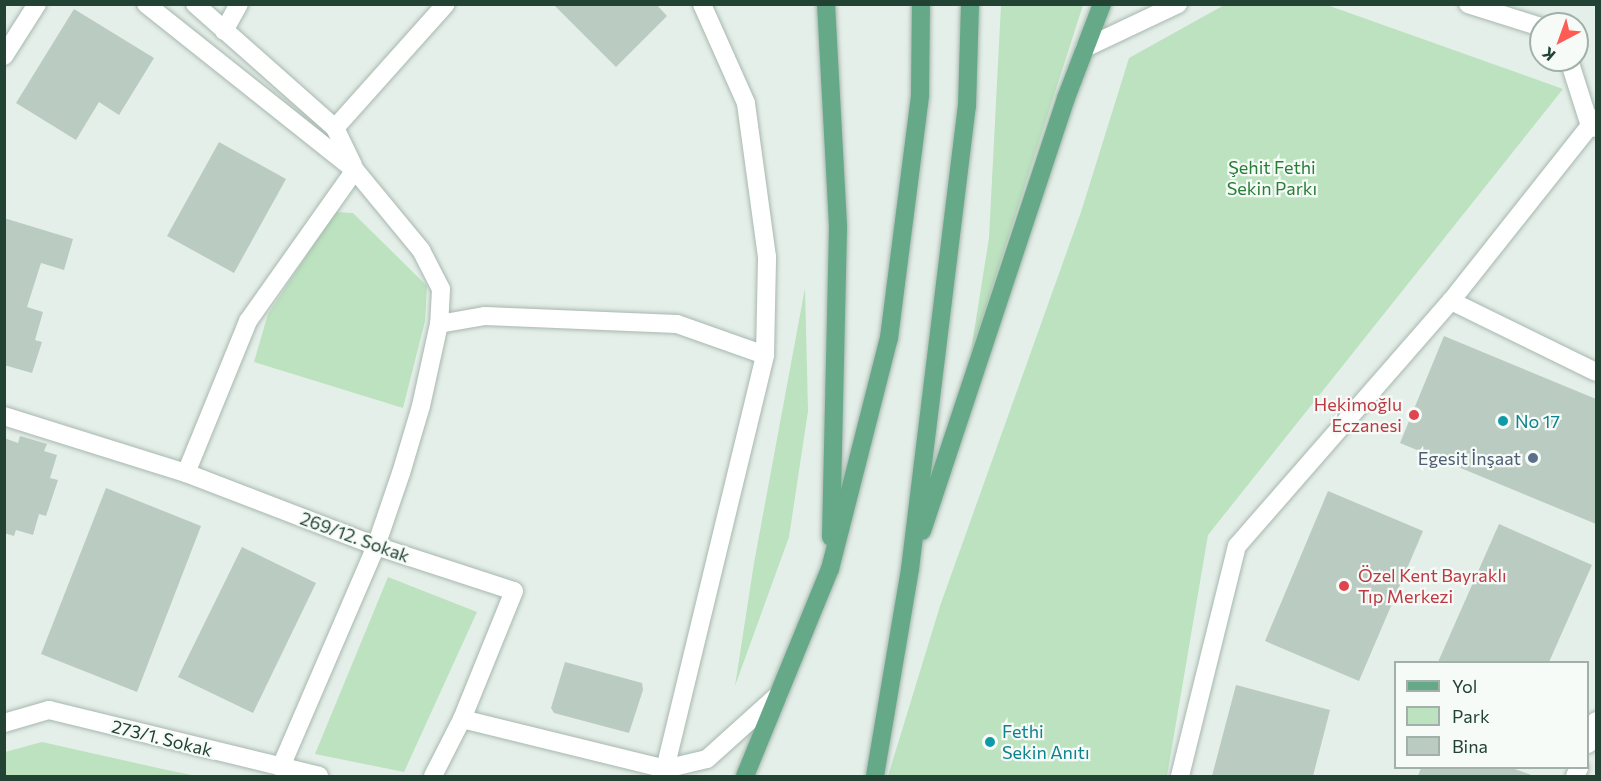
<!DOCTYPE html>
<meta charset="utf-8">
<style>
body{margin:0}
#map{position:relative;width:1601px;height:781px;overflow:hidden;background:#e5efe9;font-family:Commissioner,sans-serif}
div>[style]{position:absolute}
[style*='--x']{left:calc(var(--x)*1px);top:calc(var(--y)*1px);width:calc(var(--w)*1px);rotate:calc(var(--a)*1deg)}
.green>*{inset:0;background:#bce2bf}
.building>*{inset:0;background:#bacbc1}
.roads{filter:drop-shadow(0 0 2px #a7b8af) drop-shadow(0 0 2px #a7b8af)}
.minor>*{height:18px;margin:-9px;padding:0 9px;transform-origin:9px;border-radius:9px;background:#fff}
.major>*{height:18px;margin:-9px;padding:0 9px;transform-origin:9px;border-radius:9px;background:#66a989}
.dots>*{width:16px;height:16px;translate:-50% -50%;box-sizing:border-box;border:3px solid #f6fbf8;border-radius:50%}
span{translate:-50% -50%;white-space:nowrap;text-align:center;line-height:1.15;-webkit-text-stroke:4.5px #f6fbf8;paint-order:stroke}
.park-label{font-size:18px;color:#287e37}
.health-label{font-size:18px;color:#be3a42}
.right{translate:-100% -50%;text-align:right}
.left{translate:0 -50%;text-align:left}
.culture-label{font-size:18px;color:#0d838f}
.service-label{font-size:18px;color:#4e5e75}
.street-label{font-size:18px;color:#224333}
.frame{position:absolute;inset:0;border:6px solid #224333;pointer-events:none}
.legend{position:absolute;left:1394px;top:661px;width:195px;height:108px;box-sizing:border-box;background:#f6fbf8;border:2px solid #a1b1a9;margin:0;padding:8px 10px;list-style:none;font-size:18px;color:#224333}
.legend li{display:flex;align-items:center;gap:12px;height:30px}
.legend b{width:30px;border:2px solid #a1b1a9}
.north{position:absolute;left:1529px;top:12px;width:60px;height:60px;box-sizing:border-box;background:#f6fbf8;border:2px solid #a1b1a9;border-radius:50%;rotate:221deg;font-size:16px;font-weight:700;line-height:24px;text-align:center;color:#224333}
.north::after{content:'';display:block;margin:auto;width:21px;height:27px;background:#fe5b55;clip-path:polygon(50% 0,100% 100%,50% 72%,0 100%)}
</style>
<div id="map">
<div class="green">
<div style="clip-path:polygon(1226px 4px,1327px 5px,1563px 89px,1208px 535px,1167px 776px,888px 776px,940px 606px,1081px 212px,1129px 58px)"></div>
<div style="clip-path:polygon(1001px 5px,1083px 5px,970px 357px,989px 238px)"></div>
<div style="clip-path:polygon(335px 212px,353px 213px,427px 286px,425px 321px,403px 408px,254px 362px,268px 314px)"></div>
<div style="clip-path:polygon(805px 288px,808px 411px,789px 537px,735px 686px,754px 563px)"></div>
<div style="clip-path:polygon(388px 577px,477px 612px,404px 772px,315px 754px)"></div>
<div style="clip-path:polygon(42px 742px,167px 770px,197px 776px,5px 776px,5px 752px)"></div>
</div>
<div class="building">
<div style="clip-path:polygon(553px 4px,656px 4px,667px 16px,616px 67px)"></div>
<div style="clip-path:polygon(74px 9px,154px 58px,119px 115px,99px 102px,76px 140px,16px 103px)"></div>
<div style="clip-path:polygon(219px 142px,286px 179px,234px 273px,167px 236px)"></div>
<div style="clip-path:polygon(4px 218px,73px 239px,64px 270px,41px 263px,27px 307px,43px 312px,35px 340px,42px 342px,32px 373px,4px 365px)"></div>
<div style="clip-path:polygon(1444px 336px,1596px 399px,1596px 524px,1400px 443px)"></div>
<div style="clip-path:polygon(20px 436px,47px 444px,44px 451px,57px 455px,50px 478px,58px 480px,46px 516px,39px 514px,33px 535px,16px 530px,14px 536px,4px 533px,4px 438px,18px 443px)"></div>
<div style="clip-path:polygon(106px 488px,201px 526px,137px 692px,41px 654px)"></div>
<div style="clip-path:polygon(1328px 491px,1423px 531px,1359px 681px,1265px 641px)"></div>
<div style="clip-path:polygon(1499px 524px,1592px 565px,1549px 662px,1438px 662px)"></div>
<div style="clip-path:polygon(242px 547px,316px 583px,253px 713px,178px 677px)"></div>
<div style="clip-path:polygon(565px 662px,642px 683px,643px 690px,629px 733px,554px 713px,551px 708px)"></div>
<div style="clip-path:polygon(1236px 685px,1330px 710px,1313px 776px,1212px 776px)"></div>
<div style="clip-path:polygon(1421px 768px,1512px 768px,1534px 776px,1418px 776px)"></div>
</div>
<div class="roads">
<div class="minor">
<div style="--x:146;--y:4;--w:267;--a:38.5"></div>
<div style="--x:355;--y:170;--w:104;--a:50.5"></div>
<div style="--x:421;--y:250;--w:44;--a:62.9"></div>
<div style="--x:441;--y:289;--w:35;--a:93"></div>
<div style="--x:439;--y:324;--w:84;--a:102.4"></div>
<div style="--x:421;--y:406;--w:70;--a:106.6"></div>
<div style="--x:401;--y:473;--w:77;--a:108.9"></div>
<div style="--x:376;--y:546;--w:241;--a:113.3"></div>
<div style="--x:195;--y:4;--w:187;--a:41.5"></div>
<div style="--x:335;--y:128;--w:41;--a:64.1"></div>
<div style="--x:1468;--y:4;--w:77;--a:17.5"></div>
<div style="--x:224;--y:31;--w:31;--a:-61"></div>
<div style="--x:1085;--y:48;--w:103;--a:-25.3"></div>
<div style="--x:4;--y:56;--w:62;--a:-57.6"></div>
<div style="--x:1569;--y:60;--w:69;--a:72.3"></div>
<div style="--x:1590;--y:126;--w:6;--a:18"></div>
<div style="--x:335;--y:128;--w:166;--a:-48.2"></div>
<div style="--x:1451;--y:301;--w:233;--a:-51.6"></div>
<div style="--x:439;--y:324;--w:47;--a:-9.9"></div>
<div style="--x:485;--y:316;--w:192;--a:2.4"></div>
<div style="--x:677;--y:324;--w:93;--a:19.4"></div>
<div style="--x:4;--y:416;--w:191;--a:17.4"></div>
<div style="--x:186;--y:473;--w:204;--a:21"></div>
<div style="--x:376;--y:546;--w:145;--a:18.1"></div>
<div style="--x:514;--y:591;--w:138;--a:112.1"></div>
<div style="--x:462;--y:719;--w:64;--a:117"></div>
<div style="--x:186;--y:473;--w:164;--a:-67.8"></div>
<div style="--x:248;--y:321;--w:185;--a:-54.7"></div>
<div style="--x:462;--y:719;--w:209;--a:13.8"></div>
<div style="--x:665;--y:769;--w:43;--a:-13.4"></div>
<div style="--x:707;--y:759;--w:96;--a:-42"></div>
<div style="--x:4;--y:723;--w:47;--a:-16.1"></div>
<div style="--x:49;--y:710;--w:278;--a:13.7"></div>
<div style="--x:1588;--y:744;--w:24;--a:-71"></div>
<div style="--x:665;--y:769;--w:426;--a:-76.4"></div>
<div style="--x:765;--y:355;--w:98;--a:-88.8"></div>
<div style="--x:767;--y:257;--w:155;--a:-97.8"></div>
<div style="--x:746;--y:103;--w:108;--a:-114"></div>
<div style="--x:1180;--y:776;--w:237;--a:-76.1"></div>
<div style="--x:1237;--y:546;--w:325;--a:-48.9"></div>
<div style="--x:1451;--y:301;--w:161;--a:26.1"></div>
<div style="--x:1575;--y:776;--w:9;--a:-63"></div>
</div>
<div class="major">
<div style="--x:826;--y:4;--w:224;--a:86.9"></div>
<div style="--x:838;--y:228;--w:309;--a:91.3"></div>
<div style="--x:922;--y:531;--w:456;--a:-71.6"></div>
<div style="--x:1066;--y:98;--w:101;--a:-69"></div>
<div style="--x:745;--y:776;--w:224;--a:-67.7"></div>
<div style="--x:830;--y:569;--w:238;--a:-75.7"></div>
<div style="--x:889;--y:338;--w:245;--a:-82.7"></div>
<div style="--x:920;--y:95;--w:91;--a:-89.4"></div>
<div style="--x:875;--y:776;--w:210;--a:-80.4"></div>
<div style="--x:910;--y:569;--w:466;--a:-83"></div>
<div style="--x:967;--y:106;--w:102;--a:-88.3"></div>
</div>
</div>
<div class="dots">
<div style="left:1414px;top:415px;background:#e0444e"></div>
<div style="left:1503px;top:421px;background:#0f9aa8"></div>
<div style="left:1533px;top:458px;background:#5c6f8a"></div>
<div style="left:1344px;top:586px;background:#e0444e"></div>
<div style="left:990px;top:742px;background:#0f9aa8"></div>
</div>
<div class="park-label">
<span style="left:1272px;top:178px">Şehit Fethi<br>Sekin Parkı</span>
</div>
<div class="health-label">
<span class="right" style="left:1402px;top:415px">Hekimoğlu<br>Eczanesi</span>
<span class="left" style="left:1358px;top:586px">Özel Kent Bayraklı<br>Tıp Merkezi</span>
</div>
<div class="culture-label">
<span class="left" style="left:1515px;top:421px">No 17</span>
<span class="left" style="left:1002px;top:742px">Fethi<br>Sekin Anıtı</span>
</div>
<div class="service-label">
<span class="right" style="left:1521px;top:458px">Egesit İnşaat</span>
</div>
<div class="street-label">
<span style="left:355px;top:537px;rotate:20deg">269/12. Sokak</span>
<span style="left:162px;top:738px;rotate:14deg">273/1. Sokak</span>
</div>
<div class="frame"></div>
<ul class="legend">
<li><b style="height:8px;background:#66a989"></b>Yol</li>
<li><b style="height:16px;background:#bce2bf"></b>Park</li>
<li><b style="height:16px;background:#bacbc1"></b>Bina</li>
</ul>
<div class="north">K</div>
</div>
